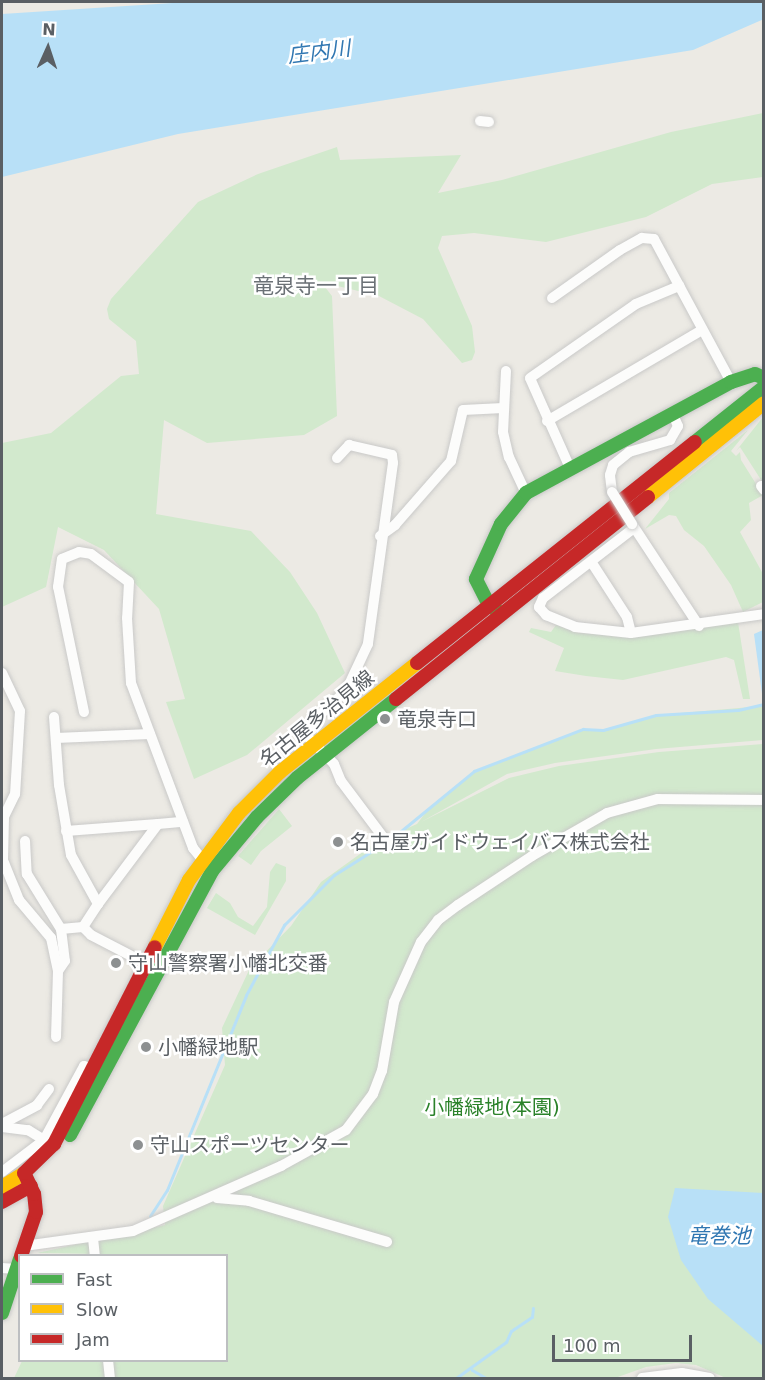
<!DOCTYPE html>
<meta charset="utf-8">
<style>
body{margin:0}
#map{position:relative;width:765px;height:1380px;overflow:hidden;background:#eceae4;font-family:"DejaVu Sans","Noto Sans JP",sans-serif}
div>[style]{position:absolute}
[style*='--x']{left:calc(var(--x)*1px);top:calc(var(--y)*1px);width:calc(var(--w)*1px);rotate:calc(var(--a)*1deg)}
.green>*{inset:0;background:#d2e9cd}
.water>*{inset:0;background:#b8e0f7}
.stream>*{height:3px;margin:-1.5px;padding:0 1.5px;transform-origin:1.5px;border-radius:1.5px;background:#b8e0f7}
.roads{filter:drop-shadow(0 0 2px #c9c9c8) drop-shadow(0 0 2px #c9c9c8)}
.street>*{height:10px;margin:-5px;padding:0 5px;transform-origin:5px;border-radius:5px;background:#fcfcfb}
.fast>*{height:14px;margin:-7px;padding:0 7px;transform-origin:7px;border-radius:7px;background:#4caf50}
.slow>*{height:14px;margin:-7px;padding:0 7px;transform-origin:7px;border-radius:7px;background:#ffc107}
.jam>*{height:14px;margin:-7px;padding:0 7px;transform-origin:7px;border-radius:7px;background:#c62828}
.bridges{filter:drop-shadow(0 0 2px #c9c9c8) drop-shadow(0 0 2px #c9c9c8)}
.street-bridge>*{height:10px;margin:-5px;padding:0 5px;transform-origin:5px;border-radius:5px;background:#fcfcfb}
.dots>*{width:16px;height:16px;translate:-50% -50%;box-sizing:border-box;border:3px solid #fff;border-radius:50%}
span{translate:-50% -50%;white-space:nowrap;text-align:center;line-height:1.15;-webkit-text-stroke:5px #fff;paint-order:stroke}
.street-label{font-size:20px;color:#5a5f64}
.poi-label{font-size:20px;color:#5a5f64}
.left{translate:0 -50%;text-align:left}
.park-label{font-size:20px;color:#2b822a}
.water-label{font-size:21px;color:#3077b2;font-style:italic}
.neighbourhood-label{font-size:21px;color:#6b7176}
.frame{position:absolute;inset:0;border:3px solid #5a5f64;pointer-events:none}
.legend{position:absolute;left:18px;top:1254px;width:210px;height:108px;box-sizing:border-box;background:#fff;border:2px solid #bdbfc1;margin:0;padding:8px 10px;list-style:none;font-size:18px;color:#5a5f64}
.legend li{display:flex;align-items:center;gap:12px;height:30px}
.legend b{width:30px;border:2px solid #bdbfc1}
.north{position:absolute;left:18px;top:18px;width:60px;height:60px;-webkit-text-stroke:4px #fff;paint-order:stroke;rotate:3deg;font-size:16px;font-weight:700;line-height:24px;text-align:center;color:#5a5f64}
.north::after{content:'';display:block;margin:auto;width:21px;height:27px;background:#5a5f64;clip-path:polygon(50% 0,100% 100%,50% 72%,0 100%)}
.scale{position:absolute;left:552px;top:1335px;width:140px;height:27px;box-sizing:border-box;border:3px solid #5a5f64;border-top:0;padding-left:8px;font-size:18px;line-height:21px;white-space:nowrap;color:#5a5f64;-webkit-text-stroke:4px #fff;paint-order:stroke}
</style>
<div id="map">
<div class="green">
<div style="clip-path:polygon(763px 113px,763px 177px,712px 184px,646px 217px,546px 242px,474px 233px,442px 236px,438px 248px,472px 326px,475px 352px,472px 360px,462px 363px,423px 319px,379px 296px,321px 282px,332px 296px,337px 416px,304px 435px,207px 443px,164px 420px,156px 514px,251px 531px,290px 572px,317px 613px,345px 673px,247px 755px,194px 779px,166px 702px,185px 699px,159px 609px,104px 550px,58px 527px,46px 587px,2px 607px,2px 443px,51px 433px,121px 376px,139px 374px,136px 341px,109px 319px,107px 309px,111px 299px,198px 202px,258px 174px,337px 147px,340px 160px,461px 155px,438px 193px,502px 180px,671px 132px)"></div>
<div style="clip-path:polygon(763px 417px,763px 483px,740px 447px,736px 451px)"></div>
<div style="clip-path:polygon(748px 430px,731px 451px,736px 456px,740px 452px,741px 460px,763px 495px,749px 503px,751px 520px,740px 532px,763px 574px,763px 602px,743px 612px,731px 585px,704px 546px,684px 530px,676px 516px,669px 515px,645px 529px,669px 499px,669px 493px)"></div>
<div style="clip-path:polygon(738px 622px,750px 699px,743px 699px,734px 660px,726px 657px,623px 680px,586px 676px,555px 671px,564px 648px,529px 632px,531px 628px,551px 632px,556px 625px,579px 633px,638px 636px)"></div>
<div style="clip-path:polygon(763px 706px,763px 740px,656px 749px,555px 763px,507px 774px,421px 822px,509px 778px,559px 766px,659px 752px,763px 744px,763px 1378px,726px 1378px,696px 1365px,676px 1363px,646px 1367px,615px 1378px,14px 1378px,22px 1361px,226px 1360px,226px 1256px,37px 1253px,165px 1225px,163px 1206px,225px 1065px,222px 1028px,250px 968px,291px 926px,321px 882px,378px 841px,417px 824px,429px 808px,475px 771px,583px 730px,604px 730px,657px 715px)"></div>
<div style="clip-path:polygon(279px 809px,292px 826px,261px 851px,251px 865px,238px 856px)"></div>
<div style="clip-path:polygon(276px 863px,286px 867px,286px 881px,255px 935px,207px 908px,216px 893px,230px 903px,238px 917px,253px 926px,267px 907px,270px 872px)"></div>
</div>
<div class="water">
<div style="clip-path:polygon(188px 2px,763px 2px,764px 19px,693px 50px,178px 134px,2px 177px,2px 14px)"></div>
<div style="clip-path:polygon(763px 630px,763px 701px,754px 634px)"></div>
<div style="clip-path:polygon(675px 1188px,763px 1193px,763px 1346px,708px 1299px,681px 1260px,668px 1217px)"></div>
</div>
<div class="stream">
<div style="--x:390;--y:840;--w:109;--a:-39.4"></div>
<div style="--x:474;--y:771;--w:117;--a:-21.1"></div>
<div style="--x:583;--y:729;--w:20;--a:3"></div>
<div style="--x:603;--y:730;--w:55;--a:-15.8"></div>
<div style="--x:656;--y:715;--w:82;--a:-3.5"></div>
<div style="--x:738;--y:710;--w:27;--a:-13"></div>
<div style="--x:150;--y:1216;--w:31;--a:-57"></div>
<div style="--x:167;--y:1190;--w:210;--a:-67.9"></div>
<div style="--x:246;--y:995;--w:80;--a:-61.5"></div>
<div style="--x:284;--y:925;--w:71;--a:-45"></div>
<div style="--x:334;--y:875;--w:58;--a:-32.3"></div>
<div style="--x:472;--y:1370;--w:16;--a:30"></div>
<div style="--x:456;--y:1378;--w:62;--a:-35.8"></div>
<div style="--x:506;--y:1342;--w:12;--a:-66"></div>
<div style="--x:511;--y:1331;--w:25;--a:-34"></div>
<div style="--x:532;--y:1317;--w:9;--a:-84"></div>
</div>
<div class="roads">
<div class="street">
<div style="--x:480;--y:121;--w:9;--a:6"></div>
<div style="--x:552;--y:298;--w:83;--a:-35.2"></div>
<div style="--x:620;--y:250;--w:25;--a:-29"></div>
<div style="--x:642;--y:238;--w:12;--a:5"></div>
<div style="--x:654;--y:239;--w:162;--a:61.7"></div>
<div style="--x:506;--y:371;--w:61;--a:92.8"></div>
<div style="--x:503;--y:432;--w:26;--a:77"></div>
<div style="--x:509;--y:457;--w:40;--a:65"></div>
<div style="--x:547;--y:421;--w:180;--a:-30.4"></div>
<div style="--x:337;--y:458;--w:18;--a:-47"></div>
<div style="--x:349;--y:445;--w:44;--a:13.1"></div>
<div style="--x:392;--y:455;--w:8;--a:83"></div>
<div style="--x:393;--y:463;--w:183;--a:97.9"></div>
<div style="--x:368;--y:644;--w:52;--a:115.1"></div>
<div style="--x:346;--y:691;--w:45;--a:137.7"></div>
<div style="--x:313;--y:721;--w:16;--a:117"></div>
<div style="--x:306;--y:735;--w:40;--a:46"></div>
<div style="--x:334;--y:764;--w:18;--a:68"></div>
<div style="--x:341;--y:781;--w:80;--a:53.1"></div>
<div style="--x:570;--y:468;--w:98;--a:-114"></div>
<div style="--x:530;--y:378;--w:129;--a:-34.9"></div>
<div style="--x:636;--y:304;--w:47;--a:-22.7"></div>
<div style="--x:761;--y:486;--w:5;--a:53"></div>
<div style="--x:612;--y:492;--w:17;--a:-97"></div>
<div style="--x:610;--y:475;--w:10;--a:-73"></div>
<div style="--x:613;--y:465;--w:21;--a:-39"></div>
<div style="--x:629;--y:452;--w:43;--a:-16.3"></div>
<div style="--x:670;--y:440;--w:16;--a:-60"></div>
<div style="--x:678;--y:426;--w:12;--a:-114"></div>
<div style="--x:632;--y:524;--w:122;--a:56.7"></div>
<div style="--x:634;--y:528;--w:115;--a:142.4"></div>
<div style="--x:543;--y:598;--w:10;--a:114"></div>
<div style="--x:539;--y:607;--w:11;--a:49"></div>
<div style="--x:546;--y:615;--w:31;--a:22"></div>
<div style="--x:575;--y:627;--w:56;--a:6.1"></div>
<div style="--x:631;--y:633;--w:134;--a:-8.1"></div>
<div style="--x:380;--y:536;--w:19;--a:-36"></div>
<div style="--x:395;--y:525;--w:85;--a:-48.8"></div>
<div style="--x:451;--y:461;--w:52;--a:-76.8"></div>
<div style="--x:463;--y:410;--w:40;--a:-2.9"></div>
<div style="--x:592;--y:563;--w:64;--a:57.1"></div>
<div style="--x:627;--y:617;--w:16;--a:76"></div>
<div style="--x:2;--y:673;--w:42;--a:64.7"></div>
<div style="--x:20;--y:711;--w:83;--a:93.4"></div>
<div style="--x:15;--y:794;--w:25;--a:116"></div>
<div style="--x:4;--y:817;--w:43;--a:91.3"></div>
<div style="--x:3;--y:860;--w:43;--a:68.2"></div>
<div style="--x:19;--y:900;--w:50;--a:49.9"></div>
<div style="--x:51;--y:938;--w:34;--a:78"></div>
<div style="--x:58;--y:971;--w:66;--a:91.7"></div>
<div style="--x:84;--y:712;--w:128;--a:-101.7"></div>
<div style="--x:58;--y:587;--w:28;--a:-82"></div>
<div style="--x:62;--y:559;--w:18;--a:-22"></div>
<div style="--x:79;--y:552;--w:12;--a:9"></div>
<div style="--x:91;--y:554;--w:47;--a:36.4"></div>
<div style="--x:129;--y:582;--w:36;--a:93"></div>
<div style="--x:127;--y:618;--w:65;--a:86.5"></div>
<div style="--x:131;--y:683;--w:176;--a:69.4"></div>
<div style="--x:193;--y:848;--w:22;--a:51"></div>
<div style="--x:54;--y:717;--w:68;--a:85.8"></div>
<div style="--x:59;--y:785;--w:71;--a:80.3"></div>
<div style="--x:71;--y:855;--w:56;--a:61.1"></div>
<div style="--x:98;--y:904;--w:27;--a:123"></div>
<div style="--x:83;--y:927;--w:11;--a:45"></div>
<div style="--x:91;--y:935;--w:63;--a:27.4"></div>
<div style="--x:56;--y:738;--w:94;--a:-2.4"></div>
<div style="--x:66;--y:831;--w:92;--a:-4.4"></div>
<div style="--x:25;--y:841;--w:33;--a:87"></div>
<div style="--x:27;--y:874;--w:65;--a:58.3"></div>
<div style="--x:61;--y:929;--w:32;--a:83"></div>
<div style="--x:65;--y:961;--w:12;--a:125"></div>
<div style="--x:98;--y:904;--w:100;--a:-53.1"></div>
<div style="--x:158;--y:824;--w:25;--a:-5"></div>
<div style="--x:61;--y:929;--w:22;--a:-5"></div>
<div style="--x:2;--y:1124;--w:40;--a:-28"></div>
<div style="--x:37;--y:1105;--w:20;--a:-53"></div>
<div style="--x:2;--y:1127;--w:26;--a:7"></div>
<div style="--x:28;--y:1130;--w:19;--a:32"></div>
<div style="--x:2;--y:1172;--w:53;--a:-37.3"></div>
<div style="--x:44;--y:1140;--w:84;--a:-61.6"></div>
<div style="--x:84;--y:1066;--w:9;--a:18"></div>
<div style="--x:217;--y:1198;--w:32;--a:5"></div>
<div style="--x:249;--y:1201;--w:144;--a:16.5"></div>
<div style="--x:93;--y:1238;--w:18;--a:84"></div>
<div style="--x:24;--y:1246;--w:110;--a:-7.8"></div>
<div style="--x:133;--y:1231;--w:162;--a:-23.7"></div>
<div style="--x:281;--y:1166;--w:74;--a:-29"></div>
<div style="--x:346;--y:1130;--w:45;--a:-53.1"></div>
<div style="--x:373;--y:1094;--w:25;--a:-69"></div>
<div style="--x:382;--y:1071;--w:70;--a:-80.1"></div>
<div style="--x:394;--y:1002;--w:66;--a:-65.8"></div>
<div style="--x:421;--y:942;--w:28;--a:-52"></div>
<div style="--x:438;--y:920;--w:25;--a:-37"></div>
<div style="--x:458;--y:905;--w:89;--a:-33.5"></div>
<div style="--x:532;--y:856;--w:86;--a:-29.8"></div>
<div style="--x:607;--y:813;--w:53;--a:-15.4"></div>
<div style="--x:658;--y:799;--w:106;--a:0.5"></div>
<div style="--x:2;--y:1268;--w:14;--a:4"></div>
<div style="--x:108;--y:1360;--w:18;--a:84"></div>
<div style="--x:642;--y:1378;--w:40;--a:-7.1"></div>
<div style="--x:682;--y:1373;--w:28;--a:10"></div>
</div>
<div class="fast">
<div style="--x:695;--y:442;--w:88;--a:-38.6"></div>
<div style="--x:499;--y:612;--w:12;--a:-145"></div>
<div style="--x:489;--y:605;--w:29;--a:-117"></div>
<div style="--x:476;--y:579;--w:60;--a:-65.6"></div>
<div style="--x:501;--y:524;--w:40;--a:-51"></div>
<div style="--x:526;--y:493;--w:233;--a:-28.4"></div>
<div style="--x:731;--y:382;--w:25;--a:-18"></div>
<div style="--x:755;--y:374;--w:10;--a:24"></div>
<div style="--x:70;--y:1135;--w:300;--a:-61.7"></div>
<div style="--x:212;--y:871;--w:70;--a:-50.2"></div>
<div style="--x:257;--y:817;--w:56;--a:-44.3"></div>
<div style="--x:297;--y:778;--w:127;--a:-38.6"></div>
<div style="--x:2;--y:1313;--w:57;--a:-71.6"></div>
</div>
<div class="slow">
<div style="--x:648;--y:497;--w:149;--a:-39"></div>
<div style="--x:155;--y:947;--w:75;--a:-63.1"></div>
<div style="--x:189;--y:880;--w:84;--a:-53.3"></div>
<div style="--x:239;--y:813;--w:58;--a:-45"></div>
<div style="--x:280;--y:772;--w:175;--a:-38.5"></div>
<div style="--x:2;--y:1187;--w:26;--a:-32"></div>
</div>
<div class="jam">
<div style="--x:417;--y:663;--w:355;--a:-38.5"></div>
<div style="--x:396;--y:699;--w:323;--a:-38.7"></div>
<div style="--x:2;--y:1202;--w:33;--a:-29"></div>
<div style="--x:21;--y:1256;--w:46;--a:-71.2"></div>
<div style="--x:36;--y:1212;--w:18;--a:-96"></div>
<div style="--x:34;--y:1194;--w:23;--a:-115"></div>
<div style="--x:24;--y:1173;--w:42;--a:-44"></div>
<div style="--x:54;--y:1144;--w:221;--a:-62.9"></div>
</div>
</div>
<div class="bridges">
<div class="street-bridge">
<div style="--x:612;--y:492;--w:38;--a:58"></div>
</div>
</div>
<div class="dots">
<div style="left:385px;top:719px;background:#8d9091"></div>
<div style="left:338px;top:842px;background:#8d9091"></div>
<div style="left:116px;top:963px;background:#8d9091"></div>
<div style="left:146px;top:1047px;background:#8d9091"></div>
<div style="left:138px;top:1145px;background:#8d9091"></div>
</div>
<div class="street-label">
<span style="left:317px;top:719px;rotate:-39deg">名古屋多治見線</span>
</div>
<div class="poi-label">
<span class="left" style="left:397px;top:719px">竜泉寺口</span>
<span class="left" style="left:350px;top:842px">名古屋ガイドウェイバス株式会社</span>
<span class="left" style="left:128px;top:963px">守山警察署小幡北交番</span>
<span class="left" style="left:158px;top:1047px">小幡緑地駅</span>
<span class="left" style="left:150px;top:1145px">守山スポーツセンター</span>
</div>
<div class="park-label">
<span style="left:492px;top:1107px">小幡緑地(本園)</span>
</div>
<div class="water-label">
<span style="left:319px;top:52px;rotate:-7deg">庄内川</span>
<span style="left:719px;top:1236px">竜巻池</span>
</div>
<div class="neighbourhood-label">
<span style="left:316px;top:286px">竜泉寺一丁目</span>
</div>
<div class="frame"></div>
<ul class="legend">
<li><b style="height:8px;background:#4caf50"></b>Fast</li>
<li><b style="height:8px;background:#ffc107"></b>Slow</li>
<li><b style="height:8px;background:#c62828"></b>Jam</li>
</ul>
<div class="north">N</div>
<div class="scale">100 m</div>
</div>
